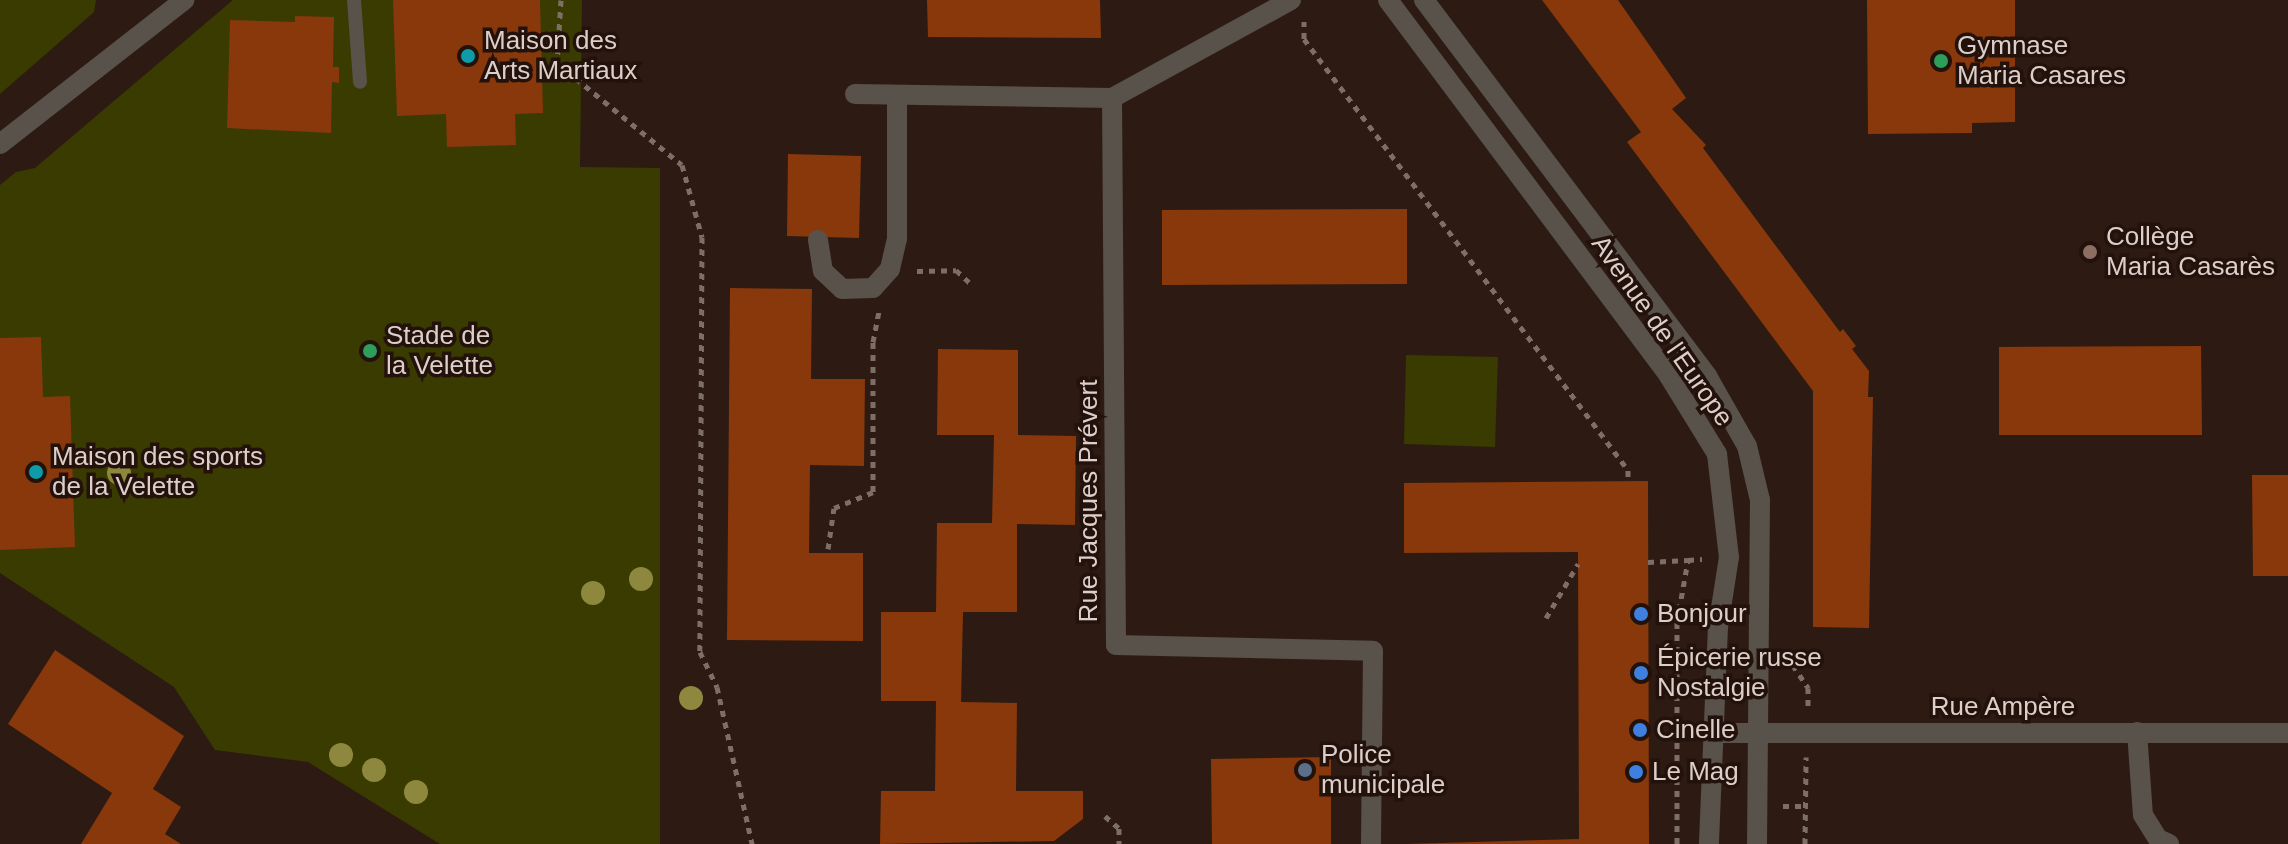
<!DOCTYPE html>
<meta charset="utf-8">
<style>
body{margin:0}
#map{position:relative;width:2288px;height:844px;overflow:hidden;background:#2d1b13;font-family:Arial,sans-serif}
div>[style]{position:absolute}
[style*='--x']{left:calc(var(--x)*1px);top:calc(var(--y)*1px);width:calc(var(--w)*1px);rotate:calc(var(--a)*1deg)}
.green>*{inset:0;background:#393b00}
.building>*{inset:0;background:#88380a}
.path>*{height:5px;margin-top:-2.5px;transform-origin:0;background:repeating-linear-gradient(90deg,#7e6e68 0 6px,transparent 0 12px)}
.service>*{height:14px;margin:-7px;padding:0 7px;transform-origin:7px;border-radius:7px;background:#58524a}
.minor>*{height:20px;margin:-10px;padding:0 10px;transform-origin:10px;border-radius:10px;background:#58524a}
.tertiary>*{height:20px;margin:-10px;padding:0 10px;transform-origin:10px;border-radius:10px;background:#58524a}
.trees>*{width:24px;height:24px;margin:-12px;border-radius:50%;background:#8d883d}
.dots>*{width:22px;height:22px;translate:-50% -50%;box-sizing:border-box;border:4px solid #23120b;border-radius:50%}
span{translate:-50% -50%;white-space:nowrap;text-align:center;line-height:1.15;-webkit-text-stroke:7px #23120b;paint-order:stroke}
.poi-label{font-size:26px;color:#dccfca}
.left{translate:0 -50%;text-align:left}
.street-label{font-size:26px;color:#dccfca}
</style>
<div id="map">
<div class="green">
<div style="clip-path:polygon(0 0,96px 0,94px 12px,0 94px)"></div>
<div style="clip-path:polygon(233px 0,582px 0,580px 167px,660px 168px,660px 844px,440px 844px,308px 762px,215px 750px,174px 687px,0 573px,0 185px,16px 172px,35px 168px)"></div>
<div style="clip-path:polygon(1406px 355px,1498px 357px,1495px 447px,1404px 444px)"></div>
</div>
<div class="building">
<div style="clip-path:polygon(393px 0,540px 0,543px 113px,515px 114px,516px 145px,447px 147px,446px 114px,397px 116px)"></div>
<div style="clip-path:polygon(927px 0,1100px 0,1101px 38px,928px 37px)"></div>
<div style="clip-path:polygon(1542px 0,1618px 0,1686px 98px,1672px 109px,1706px 145px,1703px 148px,1840px 332px,1843px 329px,1856px 346px,1852px 349px,1869px 371px,1868px 397px,1873px 397px,1869px 628px,1813px 627px,1813px 391px,1627px 142px,1641px 132px)"></div>
<div style="clip-path:polygon(1867px 0,2015px 0,2015px 122px,1972px 123px,1972px 133px,1868px 134px)"></div>
<div style="clip-path:polygon(295px 16px,334px 17px,333px 67px,339px 67px,339px 83px,332px 82px,331px 133px,227px 128px,230px 20px,295px 22px)"></div>
<div style="clip-path:polygon(788px 154px,861px 156px,859px 238px,787px 236px)"></div>
<div style="clip-path:polygon(1407px 209px,1407px 284px,1162px 285px,1162px 210px)"></div>
<div style="clip-path:polygon(730px 288px,812px 289px,811px 379px,865px 379px,864px 466px,810px 465px,809px 553px,863px 553px,863px 641px,727px 640px)"></div>
<div style="clip-path:polygon(41px 337px,43px 397px,70px 396px,75px 547px,0 550px,0 338px)"></div>
<div style="clip-path:polygon(2201px 346px,2202px 435px,1999px 435px,1999px 347px)"></div>
<div style="clip-path:polygon(938px 349px,1018px 350px,1018px 435px,1076px 436px,1075px 525px,1017px 524px,1017px 612px,963px 612px,961px 702px,1017px 703px,1016px 791px,1083px 791px,1083px 819px,1054px 841px,880px 844px,881px 791px,935px 791px,936px 701px,881px 701px,881px 612px,936px 612px,937px 523px,992px 523px,994px 435px,937px 435px)"></div>
<div style="clip-path:polygon(2252px 475px,2288px 475px,2288px 576px,2253px 576px)"></div>
<div style="clip-path:polygon(1648px 481px,1649px 844px,1406px 844px,1579px 839px,1578px 552px,1404px 553px,1404px 483px)"></div>
<div style="clip-path:polygon(55px 650px,184px 736px,153px 789px,181px 807px,165px 834px,181px 844px,81px 844px,112px 793px,8px 724px)"></div>
<div style="clip-path:polygon(1331px 757px,1331px 844px,1212px 844px,1211px 759px)"></div>
</div>
<div class="path">
<div style="--x:561;--y:0;--w:63;--a:93.6"></div>
<div style="--x:557;--y:63;--w:161;--a:39.2"></div>
<div style="--x:682;--y:165;--w:75;--a:74.5"></div>
<div style="--x:702;--y:237;--w:415;--a:90.3"></div>
<div style="--x:700;--y:652;--w:39;--a:64"></div>
<div style="--x:717;--y:687;--w:161;--a:77.4"></div>
<div style="--x:1304;--y:21;--w:18;--a:90"></div>
<div style="--x:1304;--y:39;--w:539;--a:53.07"></div>
<div style="--x:1628;--y:470;--w:11;--a:90"></div>
<div style="--x:917;--y:271;--w:39;--a:-1"></div>
<div style="--x:956;--y:270;--w:19;--a:43"></div>
<div style="--x:828;--y:549;--w:41;--a:-81.7"></div>
<div style="--x:834;--y:508;--w:42;--a:-22.3"></div>
<div style="--x:873;--y:492;--w:150;--a:-90"></div>
<div style="--x:873;--y:342;--w:31;--a:-79"></div>
<div style="--x:1648;--y:562;--w:40;--a:-2.9"></div>
<div style="--x:1546;--y:618;--w:63;--a:-59.3"></div>
<div style="--x:1786;--y:655;--w:40;--a:56"></div>
<div style="--x:1808;--y:688;--w:19;--a:90"></div>
<div style="--x:1783;--y:806;--w:23;--a:0"></div>
<div style="--x:1105;--y:816;--w:18;--a:41"></div>
<div style="--x:1119;--y:828;--w:16;--a:90"></div>
<div style="--x:1677;--y:844;--w:222;--a:-90"></div>
<div style="--x:1677;--y:622;--w:63;--a:-79.9"></div>
<div style="--x:1688;--y:560;--w:14;--a:-4"></div>
<div style="--x:1805;--y:844;--w:87;--a:-89.3"></div>
</div>
<div class="service">
<div style="--x:354;--y:0;--w:82;--a:85.8"></div>
</div>
<div class="minor">
<div style="--x:855;--y:94;--w:257;--a:0.9"></div>
<div style="--x:1112;--y:98;--w:204;--a:-28.7"></div>
<div style="--x:1112;--y:98;--w:547;--a:89.58"></div>
<div style="--x:1116;--y:645;--w:257;--a:1.3"></div>
<div style="--x:1373;--y:651;--w:193;--a:90.6"></div>
<div style="--x:0;--y:144;--w:234;--a:-38"></div>
<div style="--x:818;--y:240;--w:31;--a:81"></div>
<div style="--x:823;--y:271;--w:26;--a:43"></div>
<div style="--x:842;--y:289;--w:31;--a:-2"></div>
<div style="--x:873;--y:288;--w:25;--a:-48"></div>
<div style="--x:890;--y:269;--w:31;--a:-77"></div>
<div style="--x:897;--y:239;--w:144;--a:-90"></div>
<div style="--x:2137;--y:732;--w:83;--a:85.9"></div>
<div style="--x:2143;--y:815;--w:28;--a:58"></div>
<div style="--x:2158;--y:839;--w:12;--a:24"></div>
</div>
<div class="tertiary">
<div style="--x:1388;--y:0;--w:469;--a:53.2"></div>
<div style="--x:1669;--y:376;--w:92;--a:58.4"></div>
<div style="--x:1717;--y:454;--w:104;--a:83.4"></div>
<div style="--x:1729;--y:557;--w:71;--a:98.9"></div>
<div style="--x:1718;--y:627;--w:217;--a:92.4"></div>
<div style="--x:1424;--y:0;--w:471;--a:53"></div>
<div style="--x:1707;--y:376;--w:81;--a:60.3"></div>
<div style="--x:1747;--y:446;--w:56;--a:76.5"></div>
<div style="--x:1760;--y:500;--w:344;--a:90.5"></div>
<div style="--x:1718;--y:733;--w:570;--a:0"></div>
</div>
<div class="trees">
<div style="left:119px;top:473px"></div>
<div style="left:641px;top:579px"></div>
<div style="left:593px;top:593px"></div>
<div style="left:691px;top:698px"></div>
<div style="left:341px;top:755px"></div>
<div style="left:374px;top:770px"></div>
<div style="left:416px;top:792px"></div>
</div>
<div class="dots">
<div style="left:468px;top:56px;background:#0f9aa8"></div>
<div style="left:1941px;top:61px;background:#2e9e5b"></div>
<div style="left:2090px;top:252px;background:#8d6e63"></div>
<div style="left:370px;top:351px;background:#2e9e5b"></div>
<div style="left:36px;top:472px;background:#0f9aa8"></div>
<div style="left:1641px;top:614px;background:#3f7fe0"></div>
<div style="left:1641px;top:673px;background:#3f7fe0"></div>
<div style="left:1640px;top:730px;background:#3f7fe0"></div>
<div style="left:1305px;top:770px;background:#5c6f8a"></div>
<div style="left:1636px;top:772px;background:#3f7fe0"></div>
</div>
<div class="poi-label">
<span class="left" style="left:484px;top:56px">Maison des<br>Arts Martiaux</span>
<span class="left" style="left:1957px;top:61px">Gymnase<br>Maria Casares</span>
<span class="left" style="left:2106px;top:252px">Collège<br>Maria Casarès</span>
<span class="left" style="left:386px;top:351px">Stade de<br>la Velette</span>
<span class="left" style="left:52px;top:472px">Maison des sports<br>de la Velette</span>
<span class="left" style="left:1657px;top:614px">Bonjour</span>
<span class="left" style="left:1657px;top:673px">Épicerie russe<br>Nostalgie</span>
<span class="left" style="left:1656px;top:730px">Cinelle</span>
<span class="left" style="left:1321px;top:770px">Police<br>municipale</span>
<span class="left" style="left:1652px;top:772px">Le Mag</span>
</div>
<div class="street-label">
<span style="left:1662px;top:331px;rotate:55deg">Avenue de l'Europe</span>
<span style="left:1089px;top:501px;rotate:-90deg">Rue Jacques Prévert</span>
<span style="left:2003px;top:707px">Rue Ampère</span>
</div>
</div>
